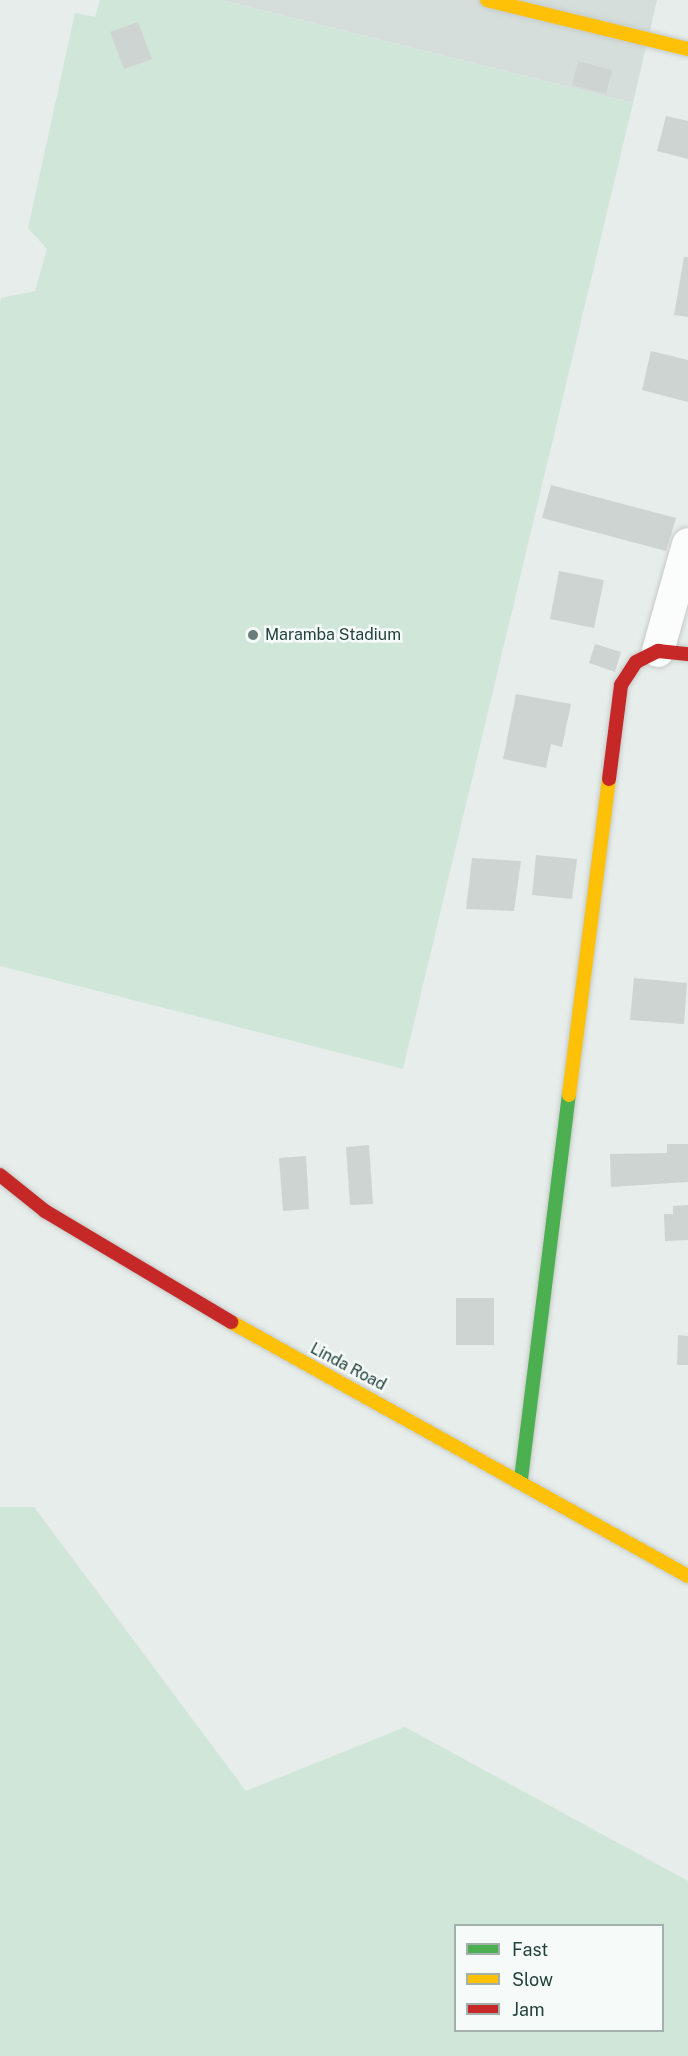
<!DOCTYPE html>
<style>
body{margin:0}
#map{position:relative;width:688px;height:2056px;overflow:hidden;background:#e7edea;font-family:"Public Sans",sans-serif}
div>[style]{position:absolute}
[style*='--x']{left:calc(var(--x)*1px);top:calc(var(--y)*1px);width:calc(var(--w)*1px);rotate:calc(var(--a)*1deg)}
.built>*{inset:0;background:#d5deda}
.green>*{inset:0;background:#d0e6d8}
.building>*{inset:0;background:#ced4d2}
.roads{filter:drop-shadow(0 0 2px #c4cac8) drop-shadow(0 0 2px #c4cac8)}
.street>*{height:32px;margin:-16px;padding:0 16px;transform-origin:16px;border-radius:16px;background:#fbfcfc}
.fast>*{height:14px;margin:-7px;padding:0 7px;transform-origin:7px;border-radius:7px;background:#4caf50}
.slow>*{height:14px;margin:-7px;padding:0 7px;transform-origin:7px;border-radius:7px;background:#ffc107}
.jam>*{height:14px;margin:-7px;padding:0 7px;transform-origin:7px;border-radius:7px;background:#c62828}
.dots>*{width:16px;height:16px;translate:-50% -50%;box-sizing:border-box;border:3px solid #f6fbf9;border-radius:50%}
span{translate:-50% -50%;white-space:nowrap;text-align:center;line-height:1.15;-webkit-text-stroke:5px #f6fbf9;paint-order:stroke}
.poi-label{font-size:16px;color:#23423c}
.left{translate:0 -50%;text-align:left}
.street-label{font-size:16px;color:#23423c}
.legend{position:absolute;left:454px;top:1924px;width:210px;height:108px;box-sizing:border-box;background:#f6fbf9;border:2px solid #a2b1ad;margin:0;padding:8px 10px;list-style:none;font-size:18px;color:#23423c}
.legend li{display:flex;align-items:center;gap:12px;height:30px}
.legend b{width:30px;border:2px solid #a2b1ad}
</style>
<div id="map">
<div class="built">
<div style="clip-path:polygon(221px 0,657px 0,633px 103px)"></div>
</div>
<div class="green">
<div style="clip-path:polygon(100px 0,221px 0,633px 103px,403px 1069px,0 966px,0 304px,1px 298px,35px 291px,47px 249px,28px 228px,75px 13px,95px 17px)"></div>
<div style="clip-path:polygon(evenodd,0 1507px,34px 1507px,246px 1791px,405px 1727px,688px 1881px,688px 2056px,0 2056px,0 1507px,456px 1926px,662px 1926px,662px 2030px,456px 2030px,456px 1926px)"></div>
</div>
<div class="building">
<div style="clip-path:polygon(138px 22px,152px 59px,124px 69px,110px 32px)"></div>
<div style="clip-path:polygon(578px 61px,612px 70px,606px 94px,572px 85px)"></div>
<div style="clip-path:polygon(666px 116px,688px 121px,688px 159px,657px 151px)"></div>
<div style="clip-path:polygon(684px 257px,688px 257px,688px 317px,674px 315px)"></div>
<div style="clip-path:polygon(651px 351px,688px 360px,688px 402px,642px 390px)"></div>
<div style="clip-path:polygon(551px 485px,676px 518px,666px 551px,542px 518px)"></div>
<div style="clip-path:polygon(559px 571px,604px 580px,594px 628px,550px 619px)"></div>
<div style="clip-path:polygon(595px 644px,621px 652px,615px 672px,589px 663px)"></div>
<div style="clip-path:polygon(516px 694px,571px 704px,562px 747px,551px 744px,546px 768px,503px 759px)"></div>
<div style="clip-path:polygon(536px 855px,577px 859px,572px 899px,532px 895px)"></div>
<div style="clip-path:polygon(472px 858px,521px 861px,514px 911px,466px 909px)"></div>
<div style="clip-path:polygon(634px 978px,687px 983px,684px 1024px,630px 1020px)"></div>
<div style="clip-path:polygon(667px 1144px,688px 1144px,688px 1182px,611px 1187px,610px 1154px,667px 1153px)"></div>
<div style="clip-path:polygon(369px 1145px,373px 1204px,350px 1205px,346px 1147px)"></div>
<div style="clip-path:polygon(306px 1156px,309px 1209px,283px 1211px,279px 1158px)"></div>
<div style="clip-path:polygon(688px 1205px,688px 1240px,665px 1241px,664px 1214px,673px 1214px,673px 1206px)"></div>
<div style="clip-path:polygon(456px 1298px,494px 1298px,494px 1345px,456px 1345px)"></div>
<div style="clip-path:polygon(678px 1335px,688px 1336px,688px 1365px,677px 1365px)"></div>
</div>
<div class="roads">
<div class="street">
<div style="--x:658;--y:651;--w:111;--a:-74.3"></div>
</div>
<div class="fast">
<div style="--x:521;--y:1479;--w:387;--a:-82.9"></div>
</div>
<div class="slow">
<div style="--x:487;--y:0;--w:207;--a:13.7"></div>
<div style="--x:569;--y:1095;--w:319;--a:-82.8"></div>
<div style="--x:231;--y:1322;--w:523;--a:29.07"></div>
</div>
<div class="jam">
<div style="--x:609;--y:779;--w:95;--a:-82.7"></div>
<div style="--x:621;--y:685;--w:27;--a:-57"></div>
<div style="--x:636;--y:662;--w:25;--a:-27"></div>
<div style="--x:658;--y:651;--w:30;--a:6"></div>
<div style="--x:0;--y:1175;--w:58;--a:38.7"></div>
<div style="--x:45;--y:1211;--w:217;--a:30.8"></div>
</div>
</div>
<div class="dots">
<div style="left:253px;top:635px;background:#687e79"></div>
</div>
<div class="poi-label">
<span class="left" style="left:265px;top:635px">Maramba Stadium</span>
</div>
<div class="street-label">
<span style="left:348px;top:1367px;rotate:28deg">Linda Road</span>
</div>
<ul class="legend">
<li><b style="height:8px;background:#4caf50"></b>Fast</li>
<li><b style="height:8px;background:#ffc107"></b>Slow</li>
<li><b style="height:8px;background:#c62828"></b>Jam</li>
</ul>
</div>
